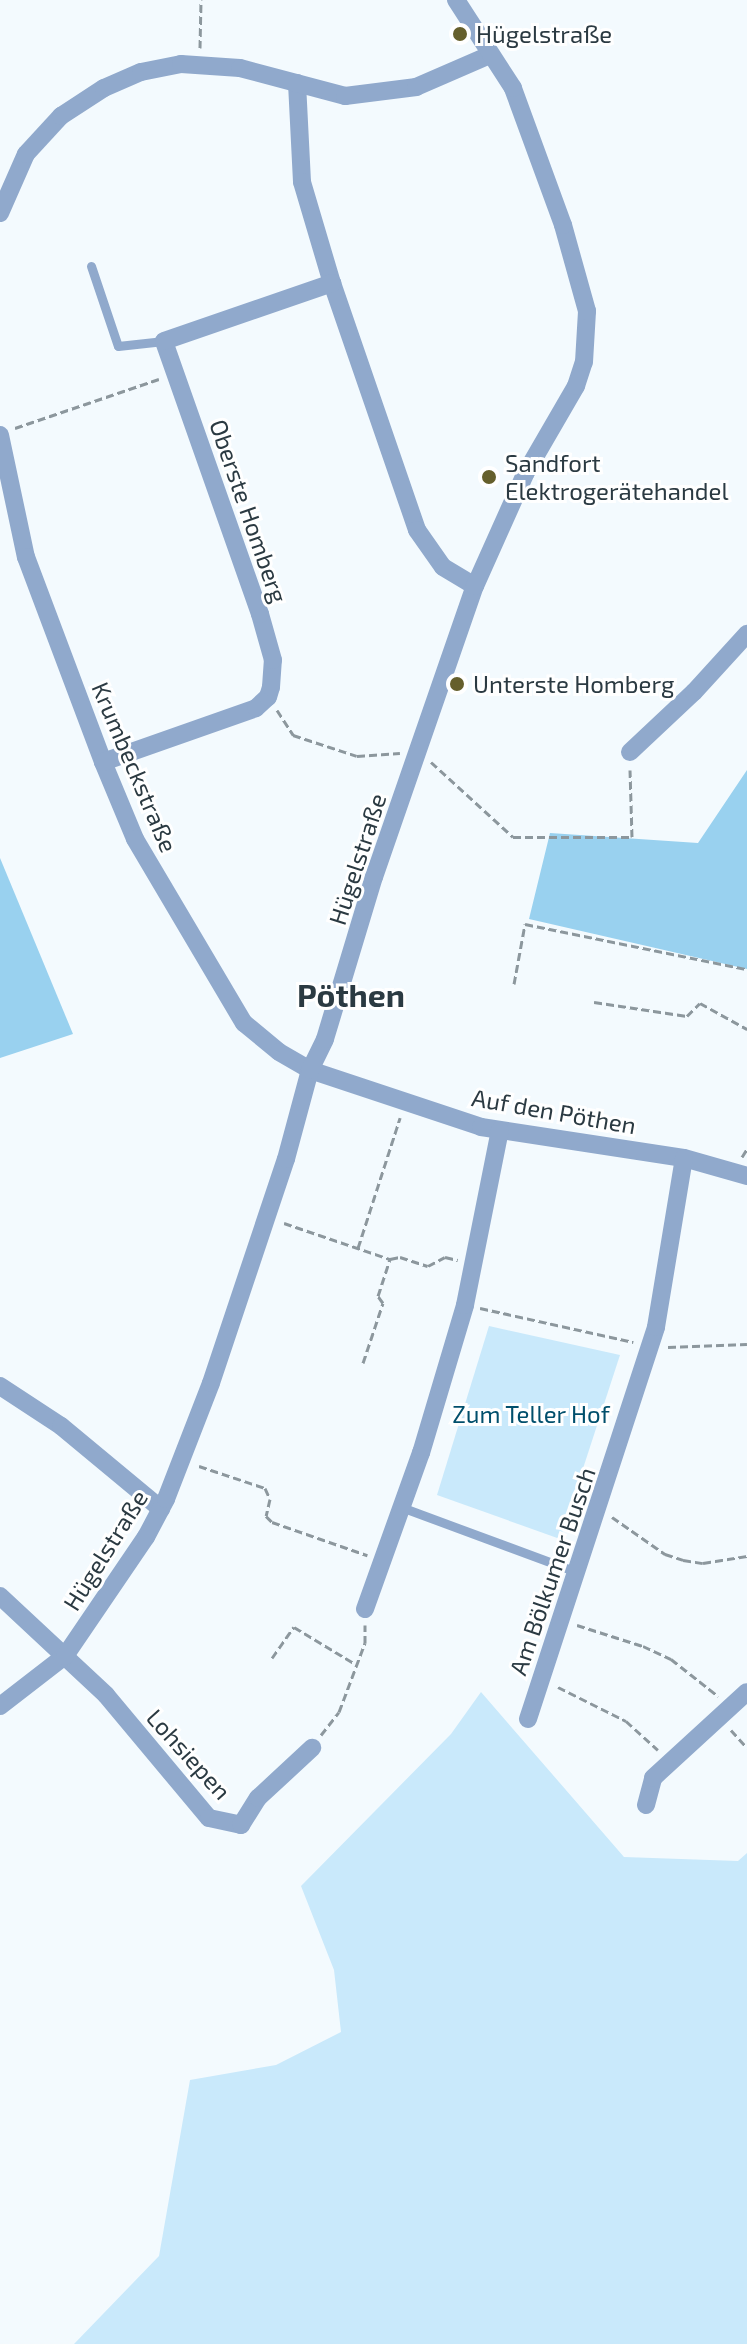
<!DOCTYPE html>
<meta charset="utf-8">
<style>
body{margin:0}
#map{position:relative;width:747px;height:2344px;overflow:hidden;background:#f3fafe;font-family:"Exo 2",sans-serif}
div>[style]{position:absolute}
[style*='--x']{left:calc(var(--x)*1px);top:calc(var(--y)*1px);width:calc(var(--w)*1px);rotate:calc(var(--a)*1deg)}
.green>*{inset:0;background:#c9e9fb}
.forest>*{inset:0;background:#99d1ef}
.path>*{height:3px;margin-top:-1.5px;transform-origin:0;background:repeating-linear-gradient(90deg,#8c979d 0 8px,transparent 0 12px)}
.lane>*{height:9px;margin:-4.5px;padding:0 4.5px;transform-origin:4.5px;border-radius:4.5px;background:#90a9cc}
.street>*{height:18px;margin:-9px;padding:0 9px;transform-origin:9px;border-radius:9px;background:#90a9cc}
.dots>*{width:22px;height:22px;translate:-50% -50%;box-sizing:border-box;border:4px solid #fff;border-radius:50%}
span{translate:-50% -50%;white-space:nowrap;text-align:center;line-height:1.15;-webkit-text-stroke:6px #fff;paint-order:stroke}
.poi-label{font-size:24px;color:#2b3a42}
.left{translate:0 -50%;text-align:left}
.street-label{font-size:24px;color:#2b3a42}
.park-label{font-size:24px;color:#014f6c}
.district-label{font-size:32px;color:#2b3a42;font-weight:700}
</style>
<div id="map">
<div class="green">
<div style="clip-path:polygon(489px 1326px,620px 1355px,560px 1539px,437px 1495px)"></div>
<div style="clip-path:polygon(481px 1692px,624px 1857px,738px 1861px,747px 1853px,747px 2344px,74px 2344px,159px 2256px,190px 2080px,276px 2065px,341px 2032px,334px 1970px,301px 1886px,451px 1734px)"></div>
</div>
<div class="forest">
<div style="clip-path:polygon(747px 770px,747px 969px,529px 919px,550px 833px,698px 843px)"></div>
<div style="clip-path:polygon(0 858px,73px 1034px,0 1058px)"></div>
</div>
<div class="path">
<div style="--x:200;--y:48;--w:48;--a:-88.8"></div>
<div style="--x:15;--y:428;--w:152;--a:-18.8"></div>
<div style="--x:277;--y:710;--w:30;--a:57"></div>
<div style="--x:293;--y:735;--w:67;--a:18.2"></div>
<div style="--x:357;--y:756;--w:43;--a:-4"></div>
<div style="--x:431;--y:762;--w:111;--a:42.4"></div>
<div style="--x:513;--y:837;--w:119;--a:0"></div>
<div style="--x:632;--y:837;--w:67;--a:-91.7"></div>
<div style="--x:514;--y:984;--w:61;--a:-79.6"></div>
<div style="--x:525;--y:924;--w:227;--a:11.5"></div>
<div style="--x:594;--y:1002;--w:94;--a:8.6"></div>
<div style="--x:687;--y:1016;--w:18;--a:-45"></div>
<div style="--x:700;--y:1003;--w:54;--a:29"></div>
<div style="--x:742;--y:1157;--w:9;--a:-58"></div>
<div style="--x:284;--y:1223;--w:112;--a:18.8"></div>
<div style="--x:358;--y:1248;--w:137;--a:-72.1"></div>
<div style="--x:480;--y:1308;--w:157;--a:12.5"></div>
<div style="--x:668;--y:1347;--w:79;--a:-2.2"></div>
<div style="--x:363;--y:1363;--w:63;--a:-71.6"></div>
<div style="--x:383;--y:1303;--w:9;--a:-126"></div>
<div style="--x:378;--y:1296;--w:39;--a:-72"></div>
<div style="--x:390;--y:1259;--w:10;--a:-11"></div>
<div style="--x:400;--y:1257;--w:29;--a:18"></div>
<div style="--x:428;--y:1266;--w:19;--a:-28"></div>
<div style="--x:445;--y:1257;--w:13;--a:13"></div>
<div style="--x:199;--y:1466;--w:70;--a:18.4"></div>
<div style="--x:265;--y:1488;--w:12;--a:66"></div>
<div style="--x:270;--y:1499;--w:17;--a:103"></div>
<div style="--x:266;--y:1516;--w:8;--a:45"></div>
<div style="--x:272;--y:1522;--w:101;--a:19.2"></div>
<div style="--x:612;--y:1517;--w:65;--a:34.9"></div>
<div style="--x:665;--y:1554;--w:19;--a:18"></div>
<div style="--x:683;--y:1560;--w:20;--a:9"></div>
<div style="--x:703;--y:1563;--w:45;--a:-9"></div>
<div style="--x:577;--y:1625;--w:69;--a:17.7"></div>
<div style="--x:643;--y:1646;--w:31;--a:25"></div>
<div style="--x:671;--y:1659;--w:60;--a:38.2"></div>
<div style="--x:272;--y:1658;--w:38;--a:-55"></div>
<div style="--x:294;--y:1627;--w:74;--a:31.1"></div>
<div style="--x:558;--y:1687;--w:76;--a:26.6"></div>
<div style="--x:626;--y:1721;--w:43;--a:42.2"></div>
<div style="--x:731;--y:1730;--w:24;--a:48"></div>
<div style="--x:321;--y:1735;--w:29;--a:-52"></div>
<div style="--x:339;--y:1712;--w:74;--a:-69.4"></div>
<div style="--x:365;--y:1643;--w:18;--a:-90"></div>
</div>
<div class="lane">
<div style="--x:91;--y:266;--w:84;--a:71.4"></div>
<div style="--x:118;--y:346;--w:46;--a:-6.2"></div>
<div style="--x:401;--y:1507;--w:188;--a:20.3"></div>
</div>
<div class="street">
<div style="--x:297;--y:83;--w:99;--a:87.1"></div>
<div style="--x:302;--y:182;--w:105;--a:73.5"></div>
<div style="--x:332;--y:283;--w:261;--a:71"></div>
<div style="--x:417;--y:530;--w:45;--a:54.9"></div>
<div style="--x:443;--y:567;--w:37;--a:31"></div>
<div style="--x:0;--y:213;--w:64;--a:-66.2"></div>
<div style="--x:26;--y:154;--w:52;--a:-47.4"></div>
<div style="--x:61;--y:116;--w:51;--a:-33.1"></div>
<div style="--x:104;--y:88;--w:40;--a:-23.4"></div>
<div style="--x:141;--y:72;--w:41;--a:-11.3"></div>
<div style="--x:181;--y:64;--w:59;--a:3.9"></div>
<div style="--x:240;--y:68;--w:109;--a:14.9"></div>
<div style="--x:345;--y:96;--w:72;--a:-7.2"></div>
<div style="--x:416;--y:87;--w:81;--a:-23.4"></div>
<div style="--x:0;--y:435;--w:125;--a:78"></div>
<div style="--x:26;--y:557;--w:219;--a:69.4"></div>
<div style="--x:103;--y:762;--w:83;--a:67.4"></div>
<div style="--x:135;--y:839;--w:214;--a:59.4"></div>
<div style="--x:244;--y:1023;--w:45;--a:39.6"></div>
<div style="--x:279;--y:1052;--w:36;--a:30"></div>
<div style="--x:310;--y:1070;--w:180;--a:18.4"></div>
<div style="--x:481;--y:1127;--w:205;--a:8.7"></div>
<div style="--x:684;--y:1158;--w:66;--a:15.9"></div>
<div style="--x:630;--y:752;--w:88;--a:-43.2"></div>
<div style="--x:694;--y:692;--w:79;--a:-47.6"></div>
<div style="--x:103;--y:762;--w:162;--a:-19.4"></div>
<div style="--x:256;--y:708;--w:16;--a:-43"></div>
<div style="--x:268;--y:697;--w:10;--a:-73"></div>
<div style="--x:271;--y:687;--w:27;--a:-86"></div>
<div style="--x:273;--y:660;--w:48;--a:-105.8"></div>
<div style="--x:260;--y:614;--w:289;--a:-109.4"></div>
<div style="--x:164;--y:341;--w:178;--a:-19"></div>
<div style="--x:0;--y:1386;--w:73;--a:33.3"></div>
<div style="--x:61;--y:1426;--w:130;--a:39.7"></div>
<div style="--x:0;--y:1596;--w:145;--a:43"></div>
<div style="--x:106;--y:1695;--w:160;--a:50.1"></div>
<div style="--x:209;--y:1818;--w:33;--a:12"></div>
<div style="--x:241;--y:1825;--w:32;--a:-58"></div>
<div style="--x:258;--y:1798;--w:74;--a:-42.8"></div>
<div style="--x:365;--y:1609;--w:166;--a:-70.3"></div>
<div style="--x:421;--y:1453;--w:154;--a:-73.4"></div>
<div style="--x:465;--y:1305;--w:178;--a:-78.7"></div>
<div style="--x:0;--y:1706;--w:82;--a:-37.6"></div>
<div style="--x:65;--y:1656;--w:144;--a:-55.8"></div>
<div style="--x:146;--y:1537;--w:43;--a:-62.2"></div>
<div style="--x:166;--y:1499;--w:124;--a:-68.8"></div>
<div style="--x:211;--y:1383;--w:236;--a:-71.5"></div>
<div style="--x:286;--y:1159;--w:92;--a:-74.9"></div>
<div style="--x:310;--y:1070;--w:34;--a:-64"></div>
<div style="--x:325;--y:1039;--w:169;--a:-73.2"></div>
<div style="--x:374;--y:877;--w:308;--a:-70.9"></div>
<div style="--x:475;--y:586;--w:123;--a:-65.9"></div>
<div style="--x:525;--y:474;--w:102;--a:-59.9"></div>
<div style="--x:576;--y:386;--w:25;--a:-72"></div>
<div style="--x:584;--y:362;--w:51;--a:-86.6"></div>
<div style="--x:587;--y:311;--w:89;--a:-105.6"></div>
<div style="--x:563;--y:225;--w:146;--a:-110.1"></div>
<div style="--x:513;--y:88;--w:105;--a:-122.9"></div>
<div style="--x:528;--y:1719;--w:412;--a:-71.9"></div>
<div style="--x:656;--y:1327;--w:171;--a:-80.6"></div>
<div style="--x:646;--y:1805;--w:28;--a:-75"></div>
<div style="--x:653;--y:1778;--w:127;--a:-42.5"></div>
</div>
<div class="dots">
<div style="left:460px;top:34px;background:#655f2c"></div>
<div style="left:489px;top:477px;background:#655f2c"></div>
<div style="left:457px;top:684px;background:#655f2c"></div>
</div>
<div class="poi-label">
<span class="left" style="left:476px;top:34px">Hügelstraße</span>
<span class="left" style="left:505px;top:477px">Sandfort<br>Elektrogerätehandel</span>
<span class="left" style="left:473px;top:684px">Unterste Homberg</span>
</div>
<div class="street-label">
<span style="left:249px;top:511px;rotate:71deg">Oberste Homberg</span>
<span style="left:135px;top:767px;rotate:67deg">Krumbeckstraße</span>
<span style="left:357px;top:859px;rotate:-72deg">Hügelstraße</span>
<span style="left:554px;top:1111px;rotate:10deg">Auf den Pöthen</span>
<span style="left:105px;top:1550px;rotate:-58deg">Hügelstraße</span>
<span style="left:552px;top:1571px;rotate:-71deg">Am Bölkumer Busch</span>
<span style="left:189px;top:1754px;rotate:48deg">Lohsiepen</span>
</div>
<div class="park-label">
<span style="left:531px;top:1414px">Zum Teller Hof</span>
</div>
<div class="district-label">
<span style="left:351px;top:994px">Pöthen</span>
</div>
</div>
